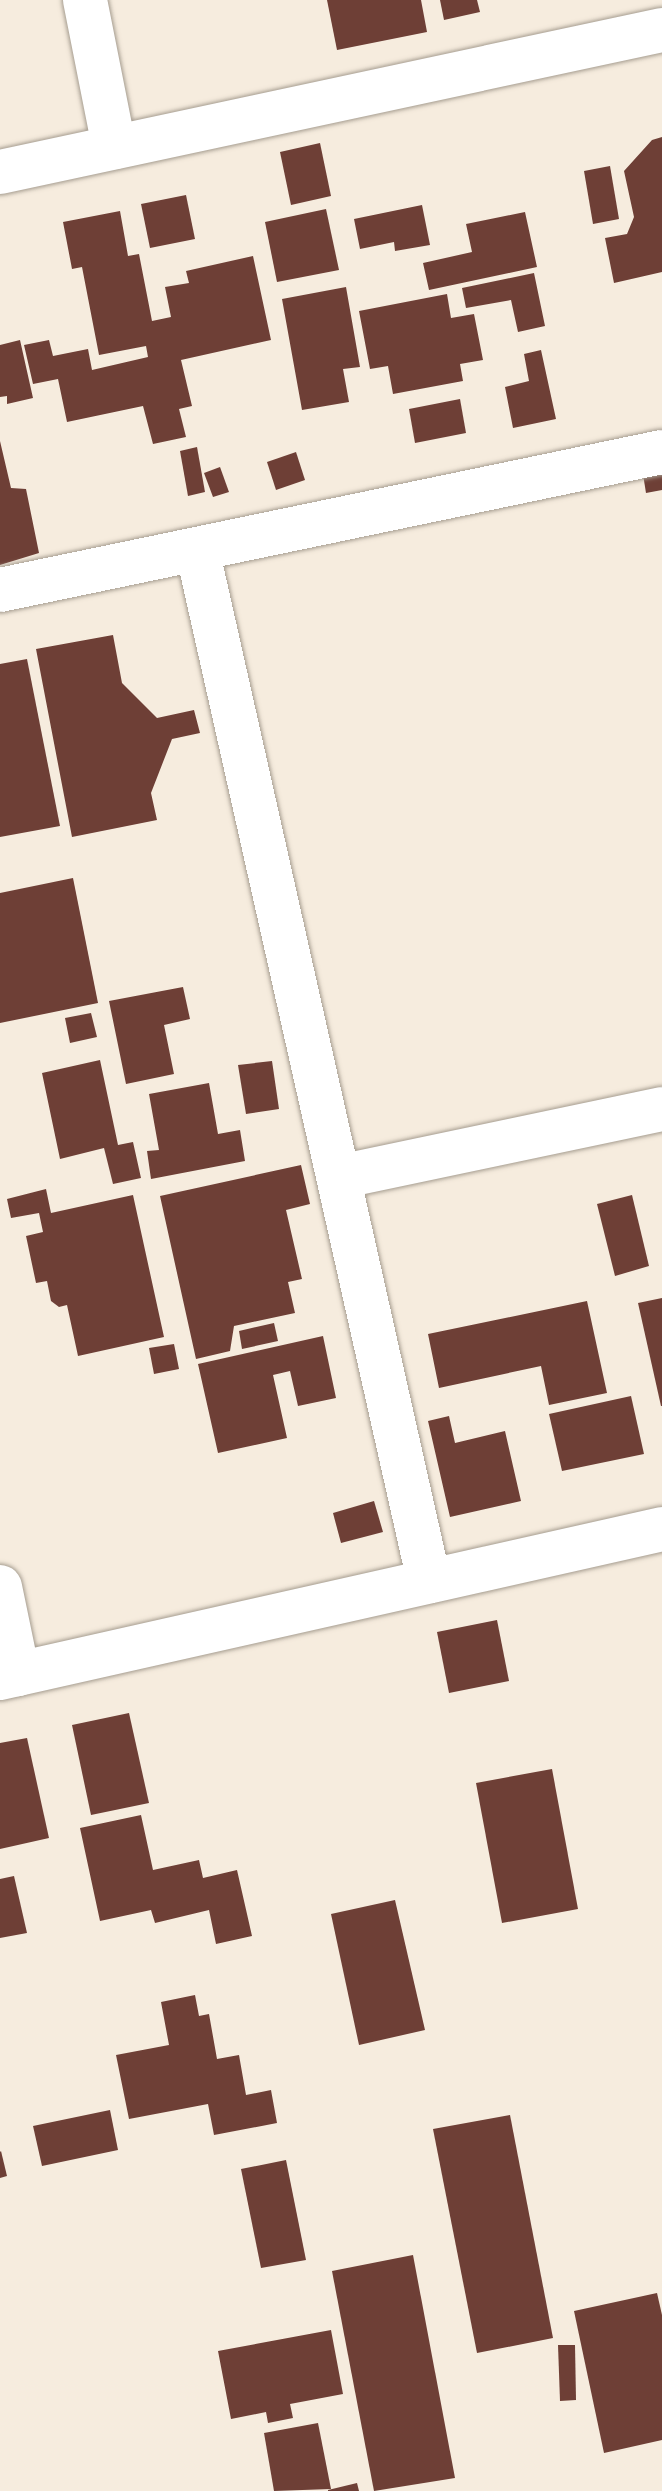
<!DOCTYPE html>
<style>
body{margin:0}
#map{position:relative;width:662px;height:2491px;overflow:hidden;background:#f6ecde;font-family:"Roboto Condensed",sans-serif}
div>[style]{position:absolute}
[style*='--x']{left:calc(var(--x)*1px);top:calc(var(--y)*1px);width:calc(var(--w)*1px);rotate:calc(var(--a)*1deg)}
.building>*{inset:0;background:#6e3f36}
.roads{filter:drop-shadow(0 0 2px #a69d90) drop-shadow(0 0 2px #a69d90)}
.street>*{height:44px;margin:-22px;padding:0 22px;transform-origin:22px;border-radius:22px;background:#fff}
span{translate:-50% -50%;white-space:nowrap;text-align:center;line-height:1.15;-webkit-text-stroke:8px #f6ecde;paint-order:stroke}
</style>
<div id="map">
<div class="building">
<div style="clip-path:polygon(327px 0,421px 0,427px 32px,337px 50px)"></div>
<div style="clip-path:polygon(440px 0,477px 0,480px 12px,444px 20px)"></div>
<div style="clip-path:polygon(662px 137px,662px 272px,614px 283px,605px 238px,627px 234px,634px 217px,624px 171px,652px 140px)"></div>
<div style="clip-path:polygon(320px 143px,331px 196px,291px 205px,280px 152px)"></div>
<div style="clip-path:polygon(610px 166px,619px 219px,593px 224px,584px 171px)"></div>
<div style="clip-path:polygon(186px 195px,195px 239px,150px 248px,141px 204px)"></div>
<div style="clip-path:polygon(422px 205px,430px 245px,395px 251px,394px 242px,360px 249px,354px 219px)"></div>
<div style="clip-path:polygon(326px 209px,339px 270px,277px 282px,265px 222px)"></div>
<div style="clip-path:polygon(120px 211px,128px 256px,139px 254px,152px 321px,171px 317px,165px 287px,189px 283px,186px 271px,253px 256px,271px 340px,181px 360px,192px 406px,179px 409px,186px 437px,153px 444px,143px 406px,67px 422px,58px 379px,33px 384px,24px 345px,49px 340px,53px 356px,88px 349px,92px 370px,148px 357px,146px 346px,99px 355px,82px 267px,72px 269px,63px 222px)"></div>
<div style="clip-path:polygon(525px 212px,537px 267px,429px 290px,423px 263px,472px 252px,466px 224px)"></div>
<div style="clip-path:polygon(534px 273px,545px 326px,518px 332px,511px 300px,466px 308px,462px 288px)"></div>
<div style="clip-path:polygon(346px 287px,360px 367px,343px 369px,349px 402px,302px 410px,282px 299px)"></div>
<div style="clip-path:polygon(447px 294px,451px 318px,474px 314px,483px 360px,460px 364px,463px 381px,393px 394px,388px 366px,370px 369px,359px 311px)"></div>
<div style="clip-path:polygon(20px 340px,33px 398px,7px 404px,7px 396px,0 397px,0 345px)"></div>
<div style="clip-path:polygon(541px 350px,556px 419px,513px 428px,505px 387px,529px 381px,524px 354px)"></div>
<div style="clip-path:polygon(460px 399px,466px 433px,415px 443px,409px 409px)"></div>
<div style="clip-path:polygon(0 441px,11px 488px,26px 489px,39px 553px,0 565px)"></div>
<div style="clip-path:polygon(197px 447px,205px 492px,188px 496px,180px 451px)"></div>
<div style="clip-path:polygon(296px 452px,305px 480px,276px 490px,267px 462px)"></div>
<div style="clip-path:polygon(662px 464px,662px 490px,646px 493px,642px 468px)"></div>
<div style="clip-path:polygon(220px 467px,229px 492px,213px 497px,204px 473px)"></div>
<div style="clip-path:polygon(113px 635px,122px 683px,157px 718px,194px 710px,200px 733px,172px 739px,151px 793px,157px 820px,72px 837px,36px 649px)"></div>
<div style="clip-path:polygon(27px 659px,60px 826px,0 837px,0 664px)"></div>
<div style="clip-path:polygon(73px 878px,98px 1003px,0 1023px,0 893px)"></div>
<div style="clip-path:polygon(183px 987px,190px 1019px,164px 1025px,174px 1074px,126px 1084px,109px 1001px)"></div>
<div style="clip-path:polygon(91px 1013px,97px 1037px,70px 1043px,65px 1018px)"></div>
<div style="clip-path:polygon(100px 1060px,118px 1145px,133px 1142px,141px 1178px,113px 1184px,104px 1148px,60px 1159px,42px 1073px)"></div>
<div style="clip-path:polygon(272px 1061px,279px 1109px,246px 1114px,238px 1065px)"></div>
<div style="clip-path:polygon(209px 1083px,218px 1134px,240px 1130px,245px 1161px,151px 1179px,147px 1151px,159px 1150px,149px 1094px)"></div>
<div style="clip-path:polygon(301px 1165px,310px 1204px,286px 1210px,302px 1279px,288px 1282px,295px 1313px,234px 1326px,230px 1351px,196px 1359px,160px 1196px)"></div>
<div style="clip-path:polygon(46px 1189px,51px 1213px,133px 1195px,164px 1337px,78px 1356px,67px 1305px,59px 1307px,51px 1301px,47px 1281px,36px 1283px,26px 1236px,43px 1232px,39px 1213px,11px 1218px,7px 1199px)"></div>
<div style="clip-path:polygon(632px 1195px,649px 1266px,615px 1276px,597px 1204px)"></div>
<div style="clip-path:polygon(662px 1298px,662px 1406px,661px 1406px,638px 1303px)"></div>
<div style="clip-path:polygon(587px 1301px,607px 1393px,549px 1405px,541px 1366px,439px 1388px,428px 1334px)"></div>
<div style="clip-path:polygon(274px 1323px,278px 1341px,242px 1349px,239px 1331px)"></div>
<div style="clip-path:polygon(323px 1336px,336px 1398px,298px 1406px,290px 1371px,273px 1375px,287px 1438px,218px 1453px,198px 1364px)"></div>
<div style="clip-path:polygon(174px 1344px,179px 1369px,154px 1374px,149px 1348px)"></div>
<div style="clip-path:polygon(631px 1396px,644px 1454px,562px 1471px,549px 1414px)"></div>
<div style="clip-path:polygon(449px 1416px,455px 1443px,505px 1431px,521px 1501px,450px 1517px,428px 1421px)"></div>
<div style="clip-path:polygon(374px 1501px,383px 1532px,341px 1543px,333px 1513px)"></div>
<div style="clip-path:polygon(497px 1620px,509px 1681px,449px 1693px,437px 1632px)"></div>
<div style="clip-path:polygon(129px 1713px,149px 1803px,91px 1815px,72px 1725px)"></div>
<div style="clip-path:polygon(27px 1738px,49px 1838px,0 1849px,0 1743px)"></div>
<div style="clip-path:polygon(552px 1769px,578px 1909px,502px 1923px,476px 1783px)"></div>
<div style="clip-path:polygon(141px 1815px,153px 1870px,199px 1860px,203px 1878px,237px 1870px,252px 1936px,216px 1944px,209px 1910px,155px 1923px,151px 1910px,100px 1921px,80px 1828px)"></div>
<div style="clip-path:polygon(14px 1876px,27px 1933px,0 1938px,0 1879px)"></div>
<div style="clip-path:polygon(395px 1900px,425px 2030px,359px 2045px,331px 1914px)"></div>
<div style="clip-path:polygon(195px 1995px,199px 2016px,209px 2014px,217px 2059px,239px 2055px,246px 2095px,271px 2090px,277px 2123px,214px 2135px,208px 2104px,129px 2119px,116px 2055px,169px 2045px,161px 2002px)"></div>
<div style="clip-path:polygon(110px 2110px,118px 2150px,42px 2166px,33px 2126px)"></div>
<div style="clip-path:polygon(510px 2115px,553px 2338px,477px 2353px,433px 2129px)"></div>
<div style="clip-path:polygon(1px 2151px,7px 2176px,0 2178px,0 2152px)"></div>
<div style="clip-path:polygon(286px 2160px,306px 2260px,261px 2268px,241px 2169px)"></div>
<div style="clip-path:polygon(413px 2255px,455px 2478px,374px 2491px,332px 2271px)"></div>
<div style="clip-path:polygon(657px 2293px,662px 2315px,662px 2440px,604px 2453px,574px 2311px)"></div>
<div style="clip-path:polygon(331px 2330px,343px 2394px,290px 2404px,293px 2418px,268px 2423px,266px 2412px,231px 2419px,218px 2351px)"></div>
<div style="clip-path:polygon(558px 2345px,575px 2345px,576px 2400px,560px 2401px)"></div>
<div style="clip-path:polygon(318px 2423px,331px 2489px,274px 2491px,264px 2433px)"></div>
<div style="clip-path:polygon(357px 2483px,359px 2491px,328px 2491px,328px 2490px)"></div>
</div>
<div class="roads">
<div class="street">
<div style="--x:85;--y:0;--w:150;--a:78.8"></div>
<div style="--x:0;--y:172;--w:677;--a:-12.11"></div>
<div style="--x:197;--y:549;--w:1058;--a:77.33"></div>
<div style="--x:0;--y:590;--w:676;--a:-11.78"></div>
<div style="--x:339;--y:1177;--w:330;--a:-11.9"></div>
<div style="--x:0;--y:1587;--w:89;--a:78.3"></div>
<div style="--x:0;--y:1678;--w:679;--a:-12.68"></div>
</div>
</div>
</div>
